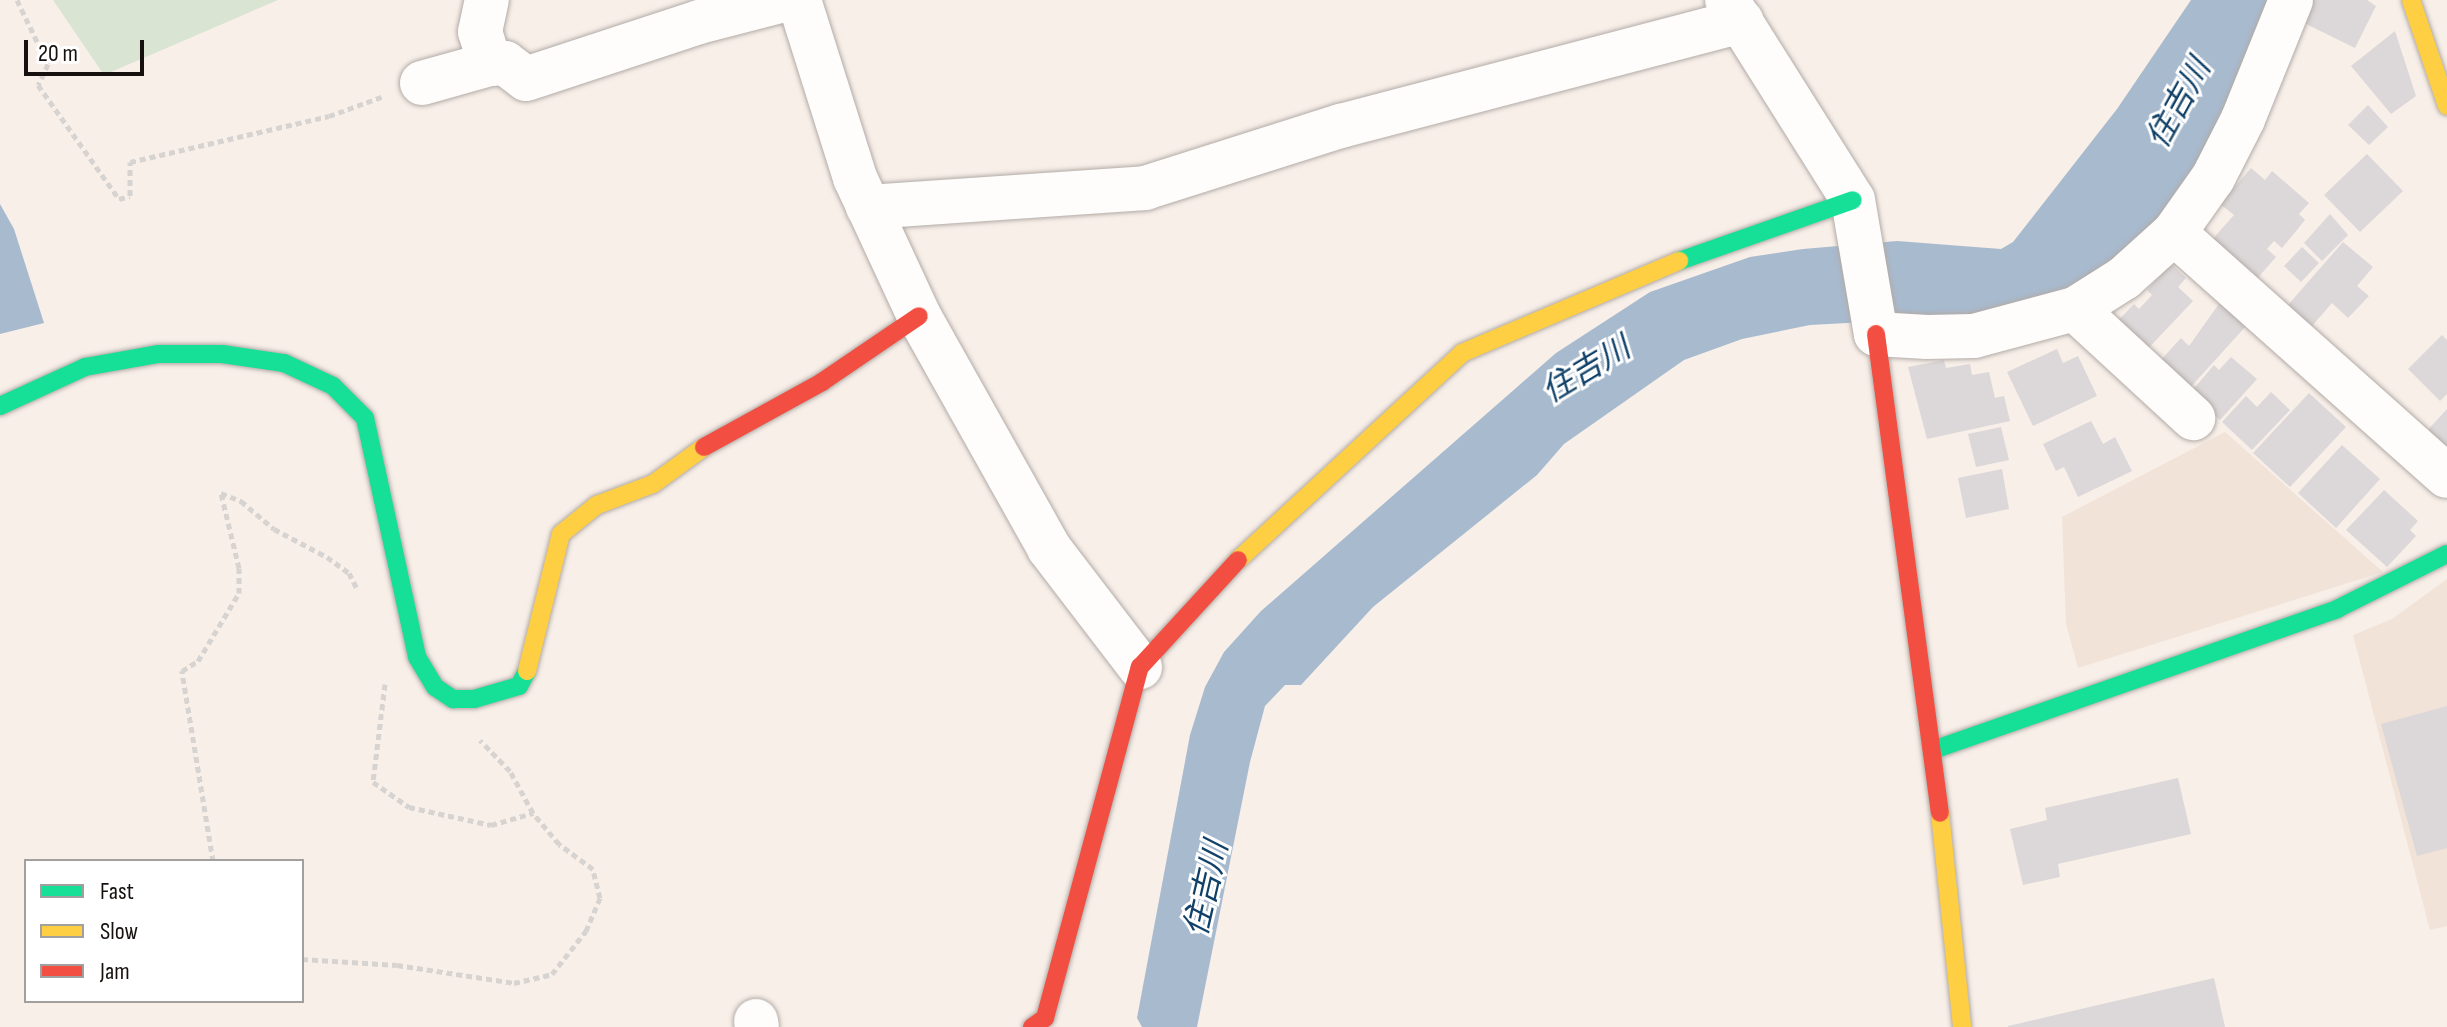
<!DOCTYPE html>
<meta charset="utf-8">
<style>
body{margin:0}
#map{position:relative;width:2447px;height:1027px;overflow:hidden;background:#f8efe9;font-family:"Sofia Sans Condensed","Noto Sans JP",sans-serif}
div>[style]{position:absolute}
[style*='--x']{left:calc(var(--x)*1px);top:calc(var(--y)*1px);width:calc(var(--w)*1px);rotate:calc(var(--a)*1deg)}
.built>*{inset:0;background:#f2e3d8}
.green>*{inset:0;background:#d9e4d2}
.water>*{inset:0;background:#a8bace}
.building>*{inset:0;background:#dcd7d8}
.path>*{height:5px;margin-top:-2.5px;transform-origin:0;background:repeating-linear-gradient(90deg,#d6d3d1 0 6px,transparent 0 10px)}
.roads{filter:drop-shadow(0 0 2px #b2aba6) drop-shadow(0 0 2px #b2aba6)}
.street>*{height:44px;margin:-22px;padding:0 22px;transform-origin:22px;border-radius:22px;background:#fefdfc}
.fast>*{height:18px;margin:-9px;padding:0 9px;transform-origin:9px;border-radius:9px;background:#16e098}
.slow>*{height:18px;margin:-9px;padding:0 9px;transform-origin:9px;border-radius:9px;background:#ffcf43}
.jam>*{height:18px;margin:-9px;padding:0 9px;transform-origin:9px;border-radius:9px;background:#f24e42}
span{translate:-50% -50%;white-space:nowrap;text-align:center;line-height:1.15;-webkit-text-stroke:6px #fff;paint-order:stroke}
.water-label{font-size:32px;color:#114168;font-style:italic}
.legend{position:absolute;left:24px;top:859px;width:280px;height:144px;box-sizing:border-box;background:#fff;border:2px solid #a2a09f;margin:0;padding:10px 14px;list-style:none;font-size:24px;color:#16110e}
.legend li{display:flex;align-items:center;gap:16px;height:40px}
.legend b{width:40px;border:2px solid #a2a09f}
.scale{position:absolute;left:24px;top:40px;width:120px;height:36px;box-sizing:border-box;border:4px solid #16110e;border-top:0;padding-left:10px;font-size:24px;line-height:28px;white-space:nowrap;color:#16110e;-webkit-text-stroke:6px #fff;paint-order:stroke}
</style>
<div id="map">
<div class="built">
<div style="clip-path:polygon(2225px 432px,2383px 572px,2078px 668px,2066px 624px,2062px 517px)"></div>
<div style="clip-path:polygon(2447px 579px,2447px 926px,2430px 930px,2353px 635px,2392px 619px)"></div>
</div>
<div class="green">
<div style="clip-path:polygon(53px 0,278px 0,104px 75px)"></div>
</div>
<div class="water">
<div style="clip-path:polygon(2191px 0,2274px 0,2214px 155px,2131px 257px,2015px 314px,1810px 325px,1742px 339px,1684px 360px,1564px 444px,1537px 475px,1373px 607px,1301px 685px,1285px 685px,1265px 706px,1250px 762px,1197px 1027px,1142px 1027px,1137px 1018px,1190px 735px,1205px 687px,1224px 652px,1261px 611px,1556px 353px,1650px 292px,1750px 257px,1803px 249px,1897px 241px,2001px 249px,2013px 242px,2117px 109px)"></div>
<div style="clip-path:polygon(0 204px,14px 229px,44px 323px,0 334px)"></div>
</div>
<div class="building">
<div style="clip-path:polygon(2313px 0,2367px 0,2376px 6px,2355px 48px,2302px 22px)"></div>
<div style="clip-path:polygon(2395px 31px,2416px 96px,2391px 114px,2351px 66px)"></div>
<div style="clip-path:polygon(2368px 105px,2388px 127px,2369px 145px,2348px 125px)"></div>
<div style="clip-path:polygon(2367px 154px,2403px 191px,2360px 232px,2324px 195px)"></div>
<div style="clip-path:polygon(2251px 168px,2265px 180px,2272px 171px,2309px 203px,2299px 214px,2305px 220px,2282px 248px,2274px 241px,2267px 249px,2276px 257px,2255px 281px,2210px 242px,2234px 215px,2220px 204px)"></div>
<div style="clip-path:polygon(2330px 214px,2348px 235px,2322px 261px,2304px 243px)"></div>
<div style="clip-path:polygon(2343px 242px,2373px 267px,2357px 286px,2369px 296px,2348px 318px,2332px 303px,2312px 326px,2288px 305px)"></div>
<div style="clip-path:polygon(2302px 247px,2319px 263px,2301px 282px,2284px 266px)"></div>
<div style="clip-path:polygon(2171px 264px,2186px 278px,2178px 287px,2193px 301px,2142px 355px,2112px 327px,2134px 304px,2139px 309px,2152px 295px,2147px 290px)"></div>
<div style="clip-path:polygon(2221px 301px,2247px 325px,2187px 391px,2157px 364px,2181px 338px,2189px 346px)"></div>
<div style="clip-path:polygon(2442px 335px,2447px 340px,2447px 394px,2440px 401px,2408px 369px)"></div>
<div style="clip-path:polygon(2057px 349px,2063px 363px,2078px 356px,2097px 396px,2033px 426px,2007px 372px)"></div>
<div style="clip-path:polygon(2231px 357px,2257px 379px,2220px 420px,2190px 393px,2214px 365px,2219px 370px)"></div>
<div style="clip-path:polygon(1944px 360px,1946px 368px,1970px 364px,1972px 375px,1989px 372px,1995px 398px,2004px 396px,2010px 421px,1927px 439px,1908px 367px)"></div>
<div style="clip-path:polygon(2271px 392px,2290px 410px,2252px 450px,2222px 422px,2246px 396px,2257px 407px)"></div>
<div style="clip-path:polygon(2309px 393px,2346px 427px,2290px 487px,2253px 453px)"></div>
<div style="clip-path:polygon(2447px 409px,2447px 451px,2426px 432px)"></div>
<div style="clip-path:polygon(2091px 421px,2103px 444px,2115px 437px,2132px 471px,2078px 497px,2064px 467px,2056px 471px,2043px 444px)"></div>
<div style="clip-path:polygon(2001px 427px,2009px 460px,1976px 467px,1968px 434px)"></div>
<div style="clip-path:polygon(2342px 445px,2380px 479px,2336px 528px,2298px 493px)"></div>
<div style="clip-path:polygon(2002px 469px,2009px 509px,1966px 518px,1958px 478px)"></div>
<div style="clip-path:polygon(2384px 490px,2418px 521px,2410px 530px,2416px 536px,2387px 567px,2346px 530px)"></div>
<div style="clip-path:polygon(2447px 706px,2447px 848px,2417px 856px,2381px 724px)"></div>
<div style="clip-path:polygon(2178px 778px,2191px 834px,2058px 864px,2060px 877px,2023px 885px,2010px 829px,2047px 820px,2045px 808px)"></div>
<div style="clip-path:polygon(2214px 978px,2225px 1027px,2008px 1027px,2008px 1026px)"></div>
</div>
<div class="path">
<div style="--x:17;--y:0;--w:71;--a:64.2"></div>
<div style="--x:48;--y:64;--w:23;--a:115"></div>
<div style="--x:38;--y:85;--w:140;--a:54.6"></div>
<div style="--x:119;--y:199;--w:11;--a:-15"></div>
<div style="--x:130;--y:196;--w:34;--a:-90"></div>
<div style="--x:130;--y:162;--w:204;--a:-13"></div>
<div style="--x:329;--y:116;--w:59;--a:-20"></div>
<div style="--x:385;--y:684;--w:99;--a:97"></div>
<div style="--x:373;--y:782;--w:44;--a:34.8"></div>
<div style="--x:409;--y:807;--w:84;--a:12.4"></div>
<div style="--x:491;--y:825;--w:44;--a:-15.9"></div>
<div style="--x:213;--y:861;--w:193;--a:-99.3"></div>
<div style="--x:182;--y:671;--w:19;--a:-32"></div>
<div style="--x:198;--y:661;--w:79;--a:-58.9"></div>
<div style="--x:239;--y:593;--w:25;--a:-90"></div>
<div style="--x:239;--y:568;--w:77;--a:-103.5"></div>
<div style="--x:221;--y:493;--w:22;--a:22"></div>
<div style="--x:241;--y:501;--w:43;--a:40.3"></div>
<div style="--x:274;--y:529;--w:60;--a:27.8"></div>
<div style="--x:327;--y:557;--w:27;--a:36"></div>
<div style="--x:349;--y:573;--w:16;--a:63"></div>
<div style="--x:302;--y:959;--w:95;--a:3.6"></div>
<div style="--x:397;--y:965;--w:118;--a:8.7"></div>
<div style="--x:514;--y:983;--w:39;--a:-13"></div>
<div style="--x:552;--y:974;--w:55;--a:-51.7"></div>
<div style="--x:586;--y:931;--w:36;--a:-67"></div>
<div style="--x:600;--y:898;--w:30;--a:-104"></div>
<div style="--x:593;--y:869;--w:42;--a:-143.7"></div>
<div style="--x:559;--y:844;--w:40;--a:-130"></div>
<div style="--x:533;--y:813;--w:48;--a:-118.7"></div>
<div style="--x:510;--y:771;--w:43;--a:-134.1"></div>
</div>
<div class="roads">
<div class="street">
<div style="--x:799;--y:0;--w:187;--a:72.5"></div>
<div style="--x:855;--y:178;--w:152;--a:65.1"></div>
<div style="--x:919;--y:316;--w:266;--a:60.7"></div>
<div style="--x:1049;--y:548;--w:150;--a:52.6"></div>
<div style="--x:1727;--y:0;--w:236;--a:57.8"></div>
<div style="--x:1853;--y:200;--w:136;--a:80.3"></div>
<div style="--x:1876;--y:334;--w:51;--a:3.4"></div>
<div style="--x:1927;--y:337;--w:47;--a:-1.2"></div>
<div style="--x:1974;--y:336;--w:105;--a:-15"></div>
<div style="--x:2075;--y:309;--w:58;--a:-32.3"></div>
<div style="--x:2124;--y:278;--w:67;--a:-42"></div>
<div style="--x:2174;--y:233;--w:67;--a:-54.7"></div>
<div style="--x:2213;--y:178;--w:66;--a:-63"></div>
<div style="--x:2243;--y:119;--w:128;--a:-68"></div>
<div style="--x:490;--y:64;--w:15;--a:-4"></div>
<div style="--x:505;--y:63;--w:26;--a:37"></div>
<div style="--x:526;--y:79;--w:182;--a:-18.2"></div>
<div style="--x:699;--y:22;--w:88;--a:-14.5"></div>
<div style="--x:422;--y:83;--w:71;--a:-15.6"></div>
<div style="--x:490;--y:64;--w:34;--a:-107"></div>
<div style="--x:480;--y:32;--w:33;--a:-78"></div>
<div style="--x:868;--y:207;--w:278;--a:-3.9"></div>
<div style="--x:1145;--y:188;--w:206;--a:-17.6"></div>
<div style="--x:1341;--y:126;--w:414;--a:-14.7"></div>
<div style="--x:2174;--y:233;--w:365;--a:41.7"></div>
<div style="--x:2075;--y:309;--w:161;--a:42.7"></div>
<div style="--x:756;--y:1021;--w:6;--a:81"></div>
</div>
<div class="fast">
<div style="--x:1679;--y:261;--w:184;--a:-19.3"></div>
<div style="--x:0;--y:406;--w:94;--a:-24.6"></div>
<div style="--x:85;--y:367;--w:75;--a:-10"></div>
<div style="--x:159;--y:354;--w:63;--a:0"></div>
<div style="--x:222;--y:354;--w:63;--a:8.3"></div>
<div style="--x:284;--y:363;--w:54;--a:25.1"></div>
<div style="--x:333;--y:386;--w:45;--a:45"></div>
<div style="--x:365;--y:418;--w:245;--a:77.7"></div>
<div style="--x:417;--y:657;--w:35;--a:59"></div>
<div style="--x:435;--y:687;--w:22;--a:34"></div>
<div style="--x:453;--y:699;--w:21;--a:0"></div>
<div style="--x:474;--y:699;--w:47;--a:-16.1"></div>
<div style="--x:519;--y:686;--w:17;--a:-62"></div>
<div style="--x:1933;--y:750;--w:428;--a:-19.2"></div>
<div style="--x:2337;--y:609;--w:123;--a:-26.6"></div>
</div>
<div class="slow">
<div style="--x:2411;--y:0;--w:112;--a:71.2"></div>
<div style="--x:1238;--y:560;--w:305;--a:-42.7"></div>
<div style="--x:1462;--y:353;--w:236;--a:-23"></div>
<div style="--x:527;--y:671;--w:141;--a:-76.1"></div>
<div style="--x:561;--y:534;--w:46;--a:-38.9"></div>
<div style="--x:597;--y:505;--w:60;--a:-20.6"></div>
<div style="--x:653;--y:484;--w:63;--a:-36"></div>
<div style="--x:1940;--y:813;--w:215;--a:84.1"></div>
</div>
<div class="jam">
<div style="--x:1876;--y:334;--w:483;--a:82.4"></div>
<div style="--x:704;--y:447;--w:135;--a:-28.8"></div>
<div style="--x:822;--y:382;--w:117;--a:-34.2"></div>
<div style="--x:1032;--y:1027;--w:16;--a:-35"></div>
<div style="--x:1045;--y:1018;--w:364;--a:-74.9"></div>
<div style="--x:1140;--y:667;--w:145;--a:-47.5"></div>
</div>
</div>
<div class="water-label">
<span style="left:2180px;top:104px;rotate:-61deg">住吉川</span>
<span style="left:1587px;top:371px;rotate:-31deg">住吉川</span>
<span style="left:1208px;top:889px;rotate:-77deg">住吉川</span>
</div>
<ul class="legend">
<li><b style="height:10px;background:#16e098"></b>Fast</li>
<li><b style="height:10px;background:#ffcf43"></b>Slow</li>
<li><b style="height:10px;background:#f24e42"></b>Jam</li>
</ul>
<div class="scale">20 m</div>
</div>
